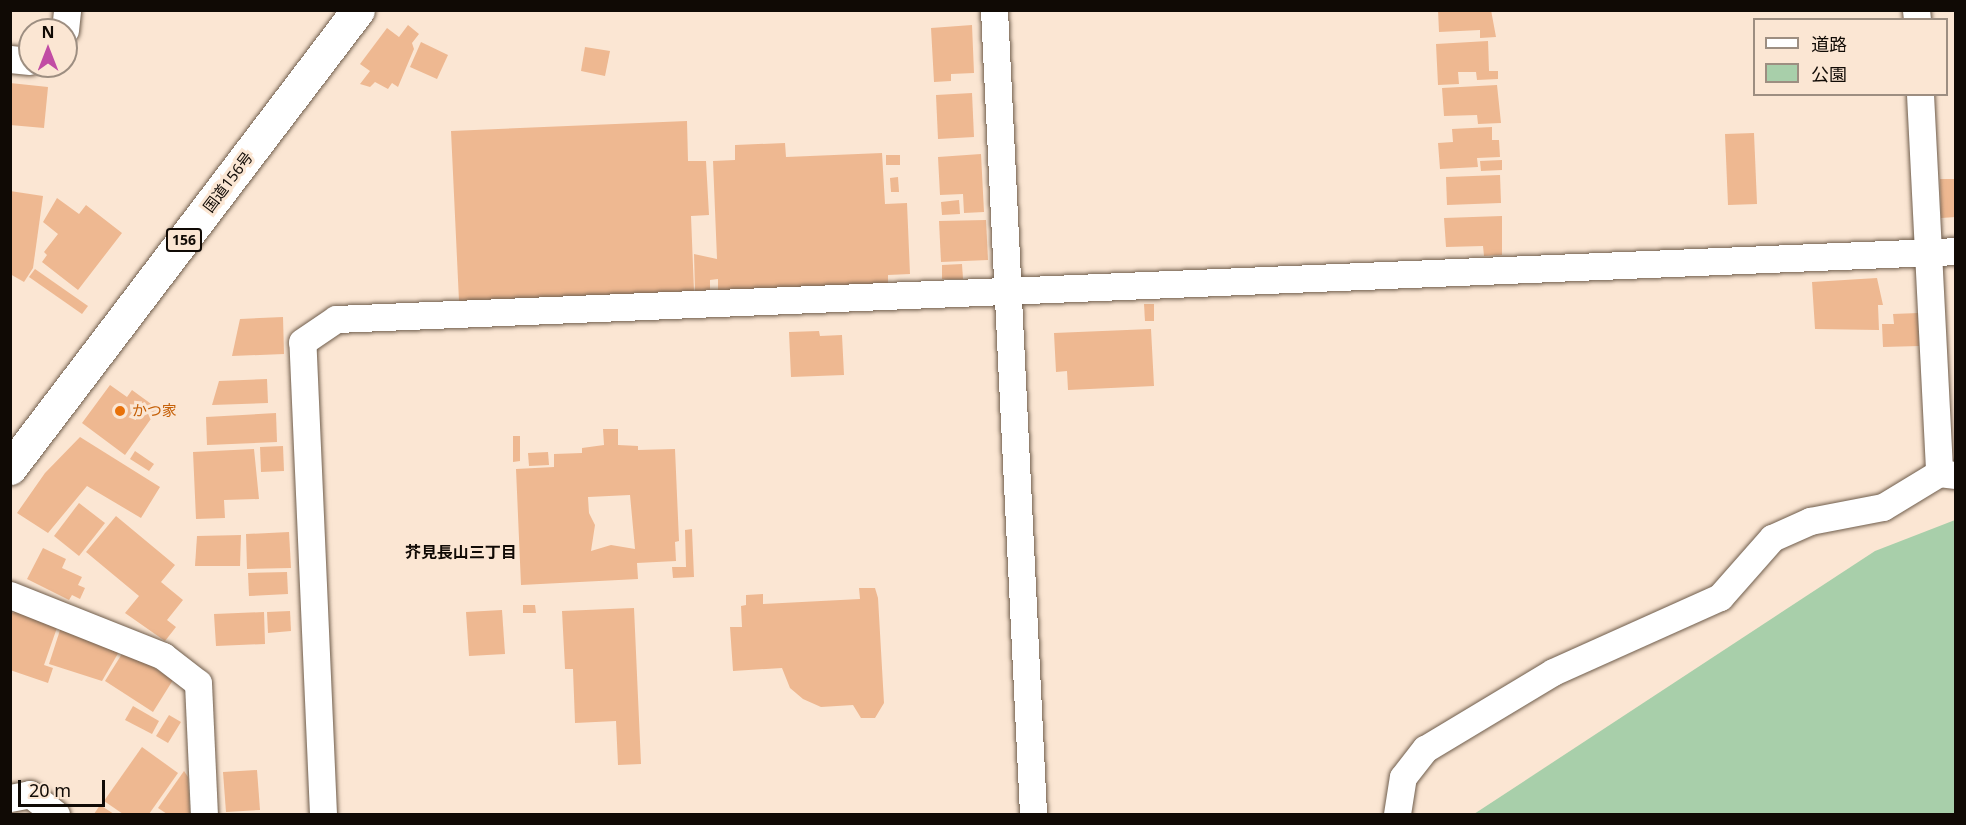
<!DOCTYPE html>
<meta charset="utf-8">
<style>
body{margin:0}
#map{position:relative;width:1966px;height:825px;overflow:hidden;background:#fbe6d3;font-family:"Noto Sans","Noto Sans JP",sans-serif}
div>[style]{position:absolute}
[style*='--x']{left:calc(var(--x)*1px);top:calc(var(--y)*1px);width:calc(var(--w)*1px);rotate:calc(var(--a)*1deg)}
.green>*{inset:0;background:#a8cfaa}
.building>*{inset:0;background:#eeb891}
.roads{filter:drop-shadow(0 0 2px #6f5d4c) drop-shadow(0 0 2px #6f5d4c)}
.street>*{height:27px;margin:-13.5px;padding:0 13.5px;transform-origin:13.5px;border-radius:13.5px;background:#fff}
.highway>*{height:33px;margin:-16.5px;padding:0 16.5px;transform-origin:16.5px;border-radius:16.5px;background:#fff}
.dots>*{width:16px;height:16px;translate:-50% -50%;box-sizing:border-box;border:3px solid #fbe6d3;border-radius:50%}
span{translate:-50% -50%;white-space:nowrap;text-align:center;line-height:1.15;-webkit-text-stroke:6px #fbe6d3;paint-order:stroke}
.shield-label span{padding:2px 4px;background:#fbe6d3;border:2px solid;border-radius:4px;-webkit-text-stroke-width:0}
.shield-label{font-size:14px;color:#100a05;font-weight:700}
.street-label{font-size:15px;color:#100a05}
.food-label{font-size:15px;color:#c56008}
.left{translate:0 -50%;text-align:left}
.neighbourhood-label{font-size:16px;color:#100a05;font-weight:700}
.frame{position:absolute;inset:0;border:12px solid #100a05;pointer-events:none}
.legend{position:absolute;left:1753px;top:18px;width:195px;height:78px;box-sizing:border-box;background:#fbe6d3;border:2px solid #9d8e81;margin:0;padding:8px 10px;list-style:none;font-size:18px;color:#100a05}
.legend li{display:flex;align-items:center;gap:12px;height:30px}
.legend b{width:30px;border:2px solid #9d8e81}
.north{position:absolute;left:18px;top:18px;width:60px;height:60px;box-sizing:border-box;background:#fbe6d3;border:2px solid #9d8e81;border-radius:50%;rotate:0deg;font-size:16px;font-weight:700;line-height:24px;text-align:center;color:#100a05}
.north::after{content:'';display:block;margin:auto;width:21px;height:27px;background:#c14ca4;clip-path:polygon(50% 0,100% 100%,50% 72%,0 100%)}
.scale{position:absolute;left:18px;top:780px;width:87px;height:27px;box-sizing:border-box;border:3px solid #100a05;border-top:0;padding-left:8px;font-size:18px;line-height:21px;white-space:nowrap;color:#100a05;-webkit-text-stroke:4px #fbe6d3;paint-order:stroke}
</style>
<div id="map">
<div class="green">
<div style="clip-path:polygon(1955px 520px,1955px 814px,1474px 814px,1875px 551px)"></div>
</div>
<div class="building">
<div style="clip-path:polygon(1438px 10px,1491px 10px,1496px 37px,1480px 38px,1480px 30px,1439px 32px)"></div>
<div style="clip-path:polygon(408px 25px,419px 34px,412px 43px,414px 49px,398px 87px,392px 83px,388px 89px,375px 82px,370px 87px,360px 84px,370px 71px,360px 64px,387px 28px,399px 37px)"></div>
<div style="clip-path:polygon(972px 25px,974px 73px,951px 74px,951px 81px,934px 82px,931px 28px)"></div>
<div style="clip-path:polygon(1488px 41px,1489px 71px,1498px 71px,1498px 79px,1477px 80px,1476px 72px,1458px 72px,1459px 84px,1438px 85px,1436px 44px)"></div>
<div style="clip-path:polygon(421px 42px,448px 55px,437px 79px,410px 67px)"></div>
<div style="clip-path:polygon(585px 47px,610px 51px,605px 76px,581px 71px)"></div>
<div style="clip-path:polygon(10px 83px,48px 87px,44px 128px,10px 125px)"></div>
<div style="clip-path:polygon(1497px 85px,1501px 123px,1478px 124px,1477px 115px,1444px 116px,1442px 88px)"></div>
<div style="clip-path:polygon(972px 93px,974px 137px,938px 139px,936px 95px)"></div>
<div style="clip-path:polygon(687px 121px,688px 161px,706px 161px,709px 215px,691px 216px,694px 291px,459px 301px,451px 131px)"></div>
<div style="clip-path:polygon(1492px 127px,1492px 140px,1499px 140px,1500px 157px,1477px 158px,1478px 167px,1440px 169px,1438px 143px,1453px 142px,1452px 129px)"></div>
<div style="clip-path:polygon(1754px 133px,1757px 204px,1728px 205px,1725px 134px)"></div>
<div style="clip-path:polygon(785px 143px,786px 157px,882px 153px,885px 204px,907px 203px,910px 274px,888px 275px,888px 283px,718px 291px,718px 279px,710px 280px,710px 290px,695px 291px,694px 254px,717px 259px,713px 161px,735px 160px,735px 145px)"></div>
<div style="clip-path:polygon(981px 154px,984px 212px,964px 213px,963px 194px,940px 195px,938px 157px)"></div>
<div style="clip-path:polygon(886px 155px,900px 155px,900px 165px,886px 165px)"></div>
<div style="clip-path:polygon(1502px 160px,1502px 170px,1481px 171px,1480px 161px)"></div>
<div style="clip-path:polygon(1500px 175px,1501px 203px,1447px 205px,1446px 177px)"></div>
<div style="clip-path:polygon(898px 177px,899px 192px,891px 192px,890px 178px)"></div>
<div style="clip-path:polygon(1940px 179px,1956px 179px,1956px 217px,1941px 218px)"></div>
<div style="clip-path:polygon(10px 191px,43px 196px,33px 268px,24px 282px,10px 274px)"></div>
<div style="clip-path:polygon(57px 198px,79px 214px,86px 205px,122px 233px,78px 290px,42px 262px,47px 255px,44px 252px,58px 234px,43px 222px)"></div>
<div style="clip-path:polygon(959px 200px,960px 214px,942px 215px,941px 202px)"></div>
<div style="clip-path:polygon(1502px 216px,1502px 255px,1484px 256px,1483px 246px,1446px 247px,1444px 218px)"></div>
<div style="clip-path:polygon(986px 220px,988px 260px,941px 262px,939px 221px)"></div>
<div style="clip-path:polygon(962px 264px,963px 279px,942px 279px,942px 265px)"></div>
<div style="clip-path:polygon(35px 269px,88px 306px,82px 314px,29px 277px)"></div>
<div style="clip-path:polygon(1877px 278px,1883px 305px,1878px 305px,1879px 330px,1815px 329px,1812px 282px)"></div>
<div style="clip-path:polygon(1144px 304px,1154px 304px,1154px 321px,1145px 321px)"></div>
<div style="clip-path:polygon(1918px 313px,1919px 346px,1883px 347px,1882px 324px,1894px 324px,1893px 314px)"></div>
<div style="clip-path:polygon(283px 317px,284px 354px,232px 356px,240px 319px)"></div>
<div style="clip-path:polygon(1151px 329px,1154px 386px,1068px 390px,1067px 371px,1056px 372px,1054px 333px)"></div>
<div style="clip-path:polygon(819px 331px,820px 336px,842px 335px,844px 375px,791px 377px,789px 332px)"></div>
<div style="clip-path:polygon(267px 379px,268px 403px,212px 405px,219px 381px)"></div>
<div style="clip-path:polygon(110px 385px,127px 397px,132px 390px,158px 409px,125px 455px,82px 423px)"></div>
<div style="clip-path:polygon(276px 413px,277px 442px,207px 445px,206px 417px)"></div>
<div style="clip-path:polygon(evenodd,603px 429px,618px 429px,618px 445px,638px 446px,638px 450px,675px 449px,679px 541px,675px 542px,676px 561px,637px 563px,638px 579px,521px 585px,516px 469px,554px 467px,554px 454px,582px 453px,582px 448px,604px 445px,603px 429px,630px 495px,635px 549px,611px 545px,591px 551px,595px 525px,589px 513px,588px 497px,630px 495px)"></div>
<div style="clip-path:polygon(513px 436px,520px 436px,520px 461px,513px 462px)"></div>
<div style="clip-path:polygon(80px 437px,160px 487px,141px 518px,87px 486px,48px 533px,17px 513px,45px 473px)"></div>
<div style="clip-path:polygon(283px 446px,284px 471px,261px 472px,260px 447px)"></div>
<div style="clip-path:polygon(254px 449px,259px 499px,224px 500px,225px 518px,196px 519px,193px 452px)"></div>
<div style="clip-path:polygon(135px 451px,154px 464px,149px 471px,130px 459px)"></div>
<div style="clip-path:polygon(548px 452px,549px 465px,529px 466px,528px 453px)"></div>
<div style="clip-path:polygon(79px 503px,105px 523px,79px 556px,54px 536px)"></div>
<div style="clip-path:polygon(116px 516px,175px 565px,161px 582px,183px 600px,167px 620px,176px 627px,165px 641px,125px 613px,139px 596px,86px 552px)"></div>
<div style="clip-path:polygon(692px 529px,694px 577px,673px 578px,672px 567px,686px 567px,685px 530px)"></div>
<div style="clip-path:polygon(289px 532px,291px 568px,247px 569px,246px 534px)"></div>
<div style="clip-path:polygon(241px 535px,240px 566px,195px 566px,197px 536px)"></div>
<div style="clip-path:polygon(43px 548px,66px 559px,62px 568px,82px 577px,78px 585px,85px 588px,80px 599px,72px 595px,69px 600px,27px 579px)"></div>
<div style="clip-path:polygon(287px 572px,288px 594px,249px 596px,248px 573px)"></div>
<div style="clip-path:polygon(859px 588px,875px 588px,878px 598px,884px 703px,875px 718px,861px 718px,853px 705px,821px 707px,803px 699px,790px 688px,782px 668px,733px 671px,730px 627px,742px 627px,741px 606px,746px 605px,746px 595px,763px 594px,763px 604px,860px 599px)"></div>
<div style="clip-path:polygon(523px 605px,535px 605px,536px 613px,523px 613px)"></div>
<div style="clip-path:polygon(16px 607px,59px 622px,44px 665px,53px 668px,48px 683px,10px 670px,10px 612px,14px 613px)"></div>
<div style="clip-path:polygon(634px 608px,641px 764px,618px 765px,616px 721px,575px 723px,573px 669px,565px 669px,562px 611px)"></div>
<div style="clip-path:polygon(502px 610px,505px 654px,469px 656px,466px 612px)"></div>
<div style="clip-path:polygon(290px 611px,291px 631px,268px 633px,267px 612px)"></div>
<div style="clip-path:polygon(264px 612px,265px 644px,216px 646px,214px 614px)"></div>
<div style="clip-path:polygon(62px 624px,120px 650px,102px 681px,49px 664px)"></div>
<div style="clip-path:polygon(125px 649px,173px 680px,153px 712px,105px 681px)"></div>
<div style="clip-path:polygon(133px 706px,159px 721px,152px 734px,125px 720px)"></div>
<div style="clip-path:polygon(169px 715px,181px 722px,168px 743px,156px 736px)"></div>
<div style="clip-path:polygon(142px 747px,178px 773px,149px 814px,123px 814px,104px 801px)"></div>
<div style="clip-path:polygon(257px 770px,260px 810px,226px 812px,223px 772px)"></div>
<div style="clip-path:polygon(184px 771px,188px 777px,190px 814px,167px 814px,158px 808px)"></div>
<div style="clip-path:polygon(100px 805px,114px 814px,94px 814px)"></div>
</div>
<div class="roads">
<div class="street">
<div style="--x:994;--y:10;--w:805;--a:87.22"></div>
<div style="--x:1916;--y:10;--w:10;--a:84"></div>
<div style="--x:65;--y:30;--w:20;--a:-84"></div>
<div style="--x:10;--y:59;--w:20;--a:6"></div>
<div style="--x:1920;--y:94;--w:379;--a:87.1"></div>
<div style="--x:10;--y:595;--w:165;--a:21.7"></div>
<div style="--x:163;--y:656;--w:44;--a:37.6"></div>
<div style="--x:198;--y:683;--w:131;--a:87.4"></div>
<div style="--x:10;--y:798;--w:20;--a:-11"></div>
<div style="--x:30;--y:794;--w:33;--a:38"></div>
<div style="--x:323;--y:814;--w:472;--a:-92.5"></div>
<div style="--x:302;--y:342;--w:41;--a:-34.1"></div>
<div style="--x:336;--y:319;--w:1621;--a:-2.4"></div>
<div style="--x:1397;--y:814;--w:37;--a:-81"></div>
<div style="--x:1403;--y:777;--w:36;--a:-52"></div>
<div style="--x:1425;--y:749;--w:149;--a:-31"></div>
<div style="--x:1553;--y:672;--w:183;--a:-24.2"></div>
<div style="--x:1720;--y:597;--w:79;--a:-48.6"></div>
<div style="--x:1772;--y:538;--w:42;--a:-24.1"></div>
<div style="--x:1810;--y:521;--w:74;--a:-10.9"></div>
<div style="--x:1883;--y:507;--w:66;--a:-31.3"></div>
<div style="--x:1939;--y:473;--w:17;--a:7"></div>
</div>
<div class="highway">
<div style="--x:10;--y:468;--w:575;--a:-52.77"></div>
</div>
</div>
<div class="dots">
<div style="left:120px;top:411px;background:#e8710a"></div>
</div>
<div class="shield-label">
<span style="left:184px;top:240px">156</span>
</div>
<div class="street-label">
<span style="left:228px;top:182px;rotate:-53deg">国道156号</span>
</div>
<div class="food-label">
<span class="left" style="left:132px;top:411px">かつ家</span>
</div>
<div class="neighbourhood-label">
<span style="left:461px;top:552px">芥見長山三丁目</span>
</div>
<div class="frame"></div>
<ul class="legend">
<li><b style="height:8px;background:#fff"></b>道路</li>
<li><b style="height:16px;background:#a8cfaa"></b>公園</li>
</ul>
<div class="north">N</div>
<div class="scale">20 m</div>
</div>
